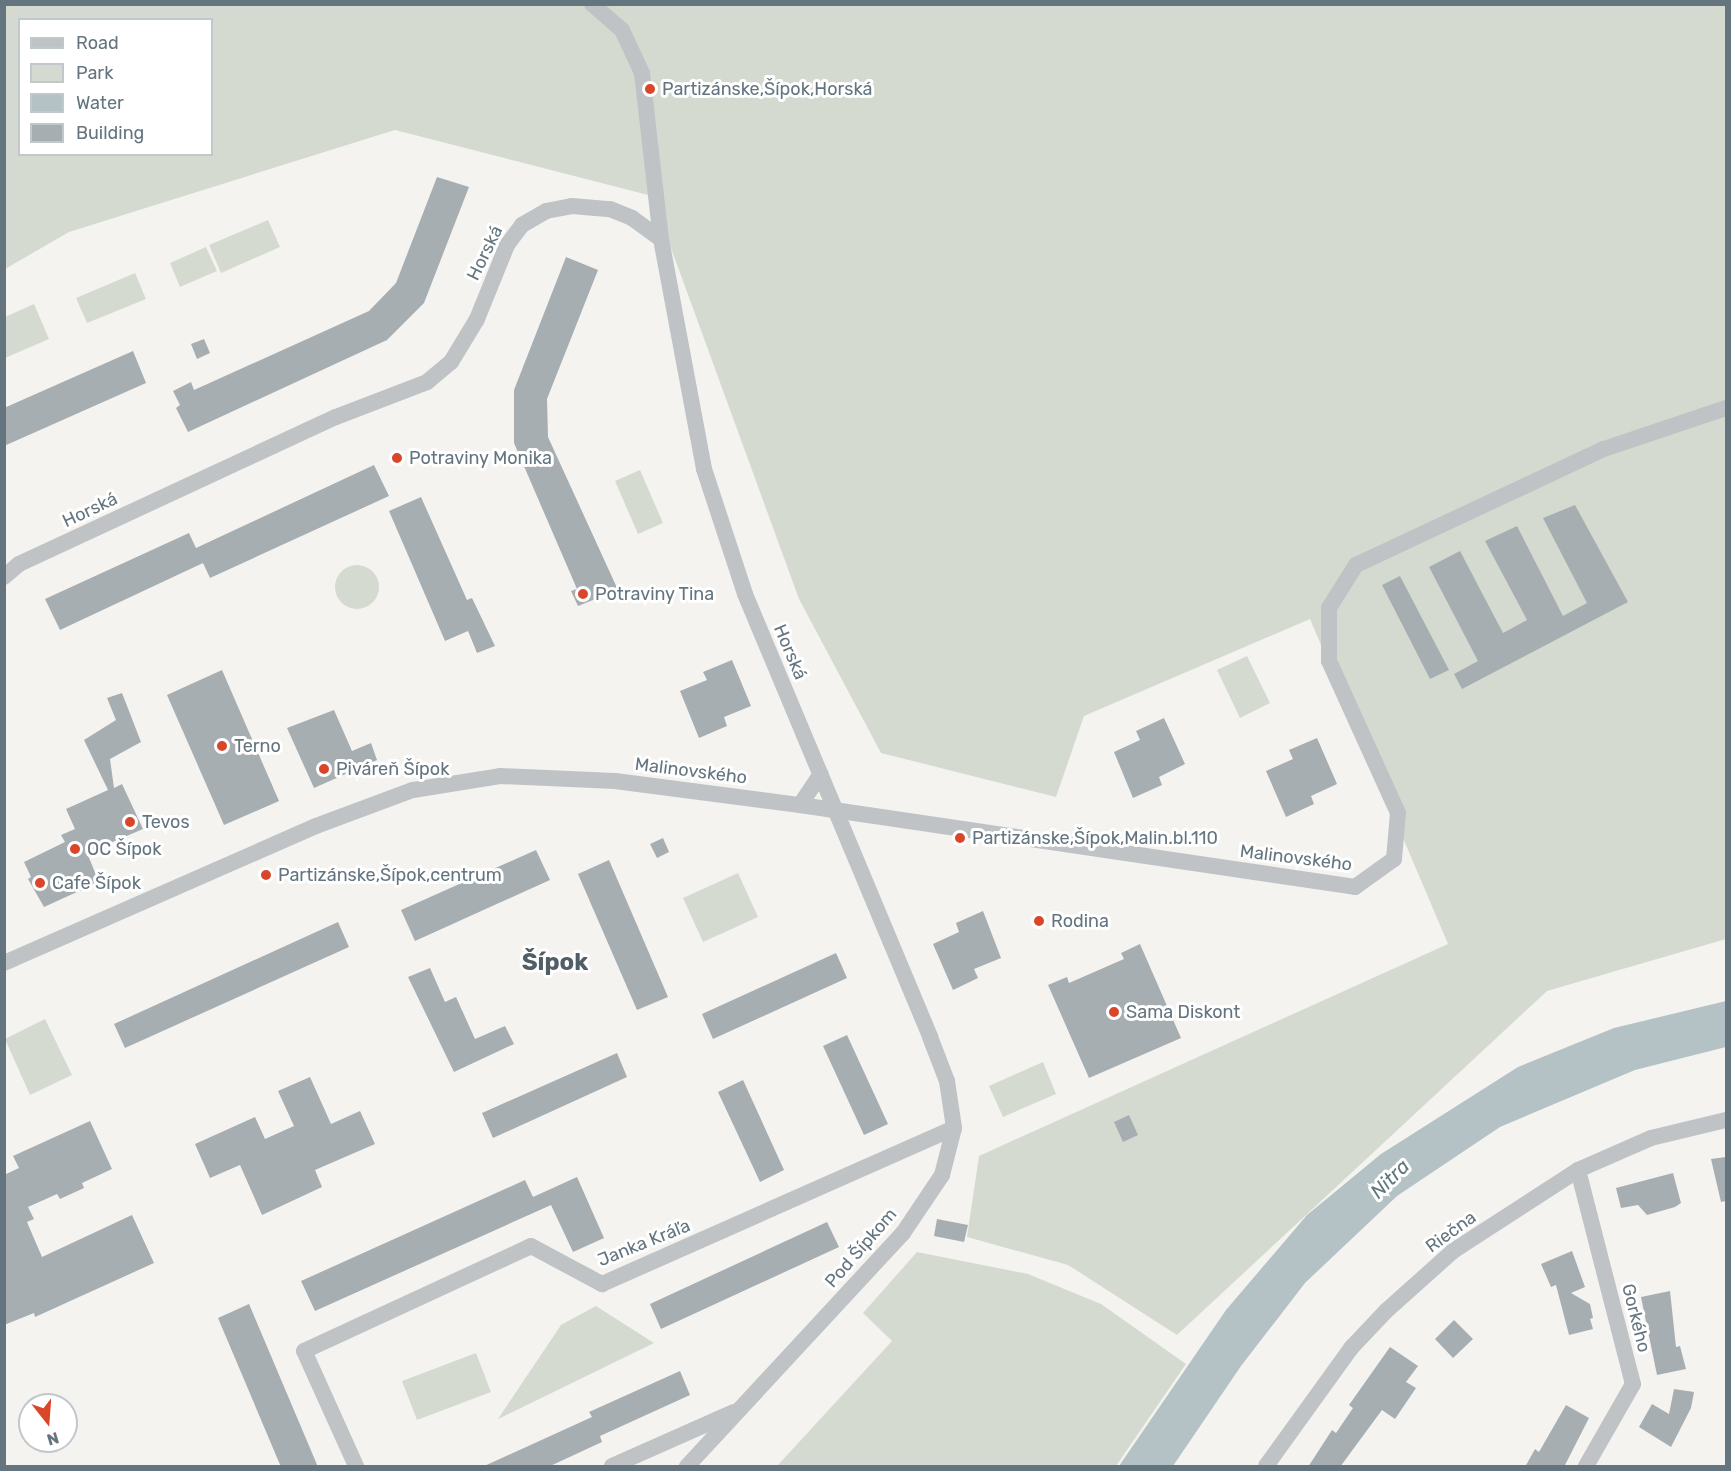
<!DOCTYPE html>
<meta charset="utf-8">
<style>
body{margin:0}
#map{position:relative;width:1731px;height:1471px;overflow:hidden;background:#f4f3f0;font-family:Rubik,sans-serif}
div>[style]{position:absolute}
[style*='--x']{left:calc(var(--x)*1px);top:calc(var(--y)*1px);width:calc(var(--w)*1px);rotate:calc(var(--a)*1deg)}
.green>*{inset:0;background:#d5dad1}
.round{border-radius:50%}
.water>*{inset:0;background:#b5c2c5}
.building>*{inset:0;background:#a6aeb2}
.street>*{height:16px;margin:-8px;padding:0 8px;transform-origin:8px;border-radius:8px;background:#bfc3c6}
.dots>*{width:16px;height:16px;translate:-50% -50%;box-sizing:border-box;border:3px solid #fff;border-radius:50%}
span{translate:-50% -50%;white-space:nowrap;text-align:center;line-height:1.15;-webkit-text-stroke:6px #fff;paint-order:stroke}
.poi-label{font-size:18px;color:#64757f}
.left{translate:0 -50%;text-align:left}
.street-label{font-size:18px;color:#64757f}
.water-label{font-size:20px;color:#5f777d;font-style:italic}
.district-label{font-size:24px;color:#515e65;font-weight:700}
.frame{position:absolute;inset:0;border:6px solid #64757f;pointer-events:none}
.legend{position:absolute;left:18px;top:18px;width:195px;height:138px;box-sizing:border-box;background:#fff;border:2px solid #c1c8cc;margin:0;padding:8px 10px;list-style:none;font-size:18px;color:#64757f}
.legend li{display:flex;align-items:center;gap:12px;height:30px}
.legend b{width:30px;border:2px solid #c1c8cc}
.north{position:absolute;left:18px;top:1393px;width:60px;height:60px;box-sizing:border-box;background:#fff;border:2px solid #c1c8cc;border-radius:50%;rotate:163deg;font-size:16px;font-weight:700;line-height:24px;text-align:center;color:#64757f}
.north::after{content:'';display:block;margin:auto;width:21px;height:27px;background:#d9462a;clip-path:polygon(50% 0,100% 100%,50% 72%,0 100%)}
</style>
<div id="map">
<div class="green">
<div style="clip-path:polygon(evenodd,5px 5px,1726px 5px,1726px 939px,1547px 991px,1177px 1335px,1068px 1265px,967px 1237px,979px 1156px,1448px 944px,1310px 619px,1084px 716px,1056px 797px,881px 753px,799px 599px,652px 196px,395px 130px,69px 232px,5px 269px,5px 5px,20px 20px,212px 20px,212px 154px,20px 154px,20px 20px)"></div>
<div style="clip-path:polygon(268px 220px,280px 247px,221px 273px,209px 245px)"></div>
<div style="clip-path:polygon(206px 247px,217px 271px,180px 287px,170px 263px)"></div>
<div style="clip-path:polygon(135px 273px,146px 299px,87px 323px,76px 298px)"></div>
<div style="clip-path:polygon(34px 304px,49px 339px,5px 358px,5px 317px)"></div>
<div style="clip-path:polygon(640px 470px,663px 523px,638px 534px,615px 481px)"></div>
<div class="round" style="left:335px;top:565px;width:44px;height:44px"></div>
<div style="clip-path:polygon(1247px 656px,1270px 703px,1240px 718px,1217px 670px)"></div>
<div style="clip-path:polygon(738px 873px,758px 917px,703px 942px,683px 898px)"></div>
<div style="clip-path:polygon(45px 1019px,72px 1075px,30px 1095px,5px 1039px)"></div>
<div style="clip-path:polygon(1043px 1062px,1056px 1094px,1003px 1117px,989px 1086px)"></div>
<div style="clip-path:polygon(917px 1252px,1028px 1274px,1101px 1304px,1186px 1364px,1116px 1466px,777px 1466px,892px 1341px,863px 1313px)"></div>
<div style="clip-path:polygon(596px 1306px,654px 1343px,498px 1419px,561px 1325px)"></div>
<div style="clip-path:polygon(476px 1353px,491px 1392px,417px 1420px,402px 1381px)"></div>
</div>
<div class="water">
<div style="clip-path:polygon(1726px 1001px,1726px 1047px,1635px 1070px,1500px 1127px,1397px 1196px,1305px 1283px,1241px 1366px,1173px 1466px,1119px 1466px,1226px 1310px,1307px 1215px,1381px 1154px,1518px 1067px,1614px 1028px)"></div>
</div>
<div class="building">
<div style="clip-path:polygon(437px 177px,469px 187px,424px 303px,387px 340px,188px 432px,176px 408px,180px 405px,173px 391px,191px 382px,194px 390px,369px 311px,396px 283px)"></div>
<div style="clip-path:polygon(566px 257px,598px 270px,547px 399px,548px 437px,618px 590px,578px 606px,571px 591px,577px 589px,514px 443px,514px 390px)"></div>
<div style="clip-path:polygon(204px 339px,210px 353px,197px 359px,191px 344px)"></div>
<div style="clip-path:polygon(133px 351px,146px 383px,4px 446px,4px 408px)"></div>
<div style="clip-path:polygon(374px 465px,389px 496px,210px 578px,203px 563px,60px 630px,45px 599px,189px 533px,196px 548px)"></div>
<div style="clip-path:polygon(421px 497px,467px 600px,472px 598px,495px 646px,477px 653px,468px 631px,445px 641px,389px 511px)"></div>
<div style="clip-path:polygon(1575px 505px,1628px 602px,1462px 689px,1454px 674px,1478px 661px,1429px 567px,1460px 551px,1503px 633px,1527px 620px,1485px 541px,1517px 526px,1563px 616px,1587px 603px,1543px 518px)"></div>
<div style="clip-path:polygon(1400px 576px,1449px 670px,1430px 679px,1382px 585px)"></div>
<div style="clip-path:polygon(732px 660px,751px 706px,724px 717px,727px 726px,699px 738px,680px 691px,707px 680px,703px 672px)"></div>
<div style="clip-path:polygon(222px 670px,279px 801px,224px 825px,167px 695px)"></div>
<div style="clip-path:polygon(122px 693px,141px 742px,110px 759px,114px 788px,122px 784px,143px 829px,87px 853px,99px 882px,44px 907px,28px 879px,31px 877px,24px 862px,65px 842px,61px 835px,75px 829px,66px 809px,108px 790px,84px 740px,116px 720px,107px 698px)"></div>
<div style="clip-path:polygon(334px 710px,352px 751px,371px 743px,377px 760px,314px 788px,287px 728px)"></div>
<div style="clip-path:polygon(1164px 718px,1185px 764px,1159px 777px,1162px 785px,1133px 798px,1114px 752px,1140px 740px,1136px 731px)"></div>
<div style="clip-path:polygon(1317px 738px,1337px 784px,1311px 796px,1314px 804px,1286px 817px,1266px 771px,1293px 759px,1289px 750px)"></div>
<div style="clip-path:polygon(663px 838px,669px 852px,657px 858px,650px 844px)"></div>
<div style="clip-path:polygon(536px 850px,550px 880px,415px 941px,401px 910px)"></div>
<div style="clip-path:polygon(609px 860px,668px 997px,637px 1010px,578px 874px)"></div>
<div style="clip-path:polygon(983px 911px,1001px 958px,974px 969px,978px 978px,953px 990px,933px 944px,959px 932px,956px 923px)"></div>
<div style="clip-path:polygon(338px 922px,349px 947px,125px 1048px,114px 1024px)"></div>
<div style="clip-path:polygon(1140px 944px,1181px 1038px,1089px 1078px,1048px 985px,1067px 977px,1069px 983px,1124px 959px,1121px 953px)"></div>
<div style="clip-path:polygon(836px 953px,847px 978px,713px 1039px,702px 1014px)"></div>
<div style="clip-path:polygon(430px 968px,445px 1002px,456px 997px,475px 1039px,505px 1026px,514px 1044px,454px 1072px,408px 977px)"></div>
<div style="clip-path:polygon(847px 1035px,888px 1124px,864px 1135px,823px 1046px)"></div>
<div style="clip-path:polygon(617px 1053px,627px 1077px,493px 1138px,482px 1113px)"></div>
<div style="clip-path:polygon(310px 1077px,331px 1124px,360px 1111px,375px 1144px,315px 1170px,322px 1187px,262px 1215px,240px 1165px,210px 1178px,195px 1144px,255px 1117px,265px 1139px,294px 1126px,278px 1091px)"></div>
<div style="clip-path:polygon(743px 1080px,784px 1170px,760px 1182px,718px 1092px)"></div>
<div style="clip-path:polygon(1129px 1115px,1138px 1135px,1123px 1142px,1114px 1122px)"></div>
<div style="clip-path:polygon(90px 1121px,112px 1169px,82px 1183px,84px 1188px,60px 1199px,57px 1194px,28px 1207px,34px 1219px,27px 1222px,42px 1257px,132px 1215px,154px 1263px,35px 1317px,34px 1313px,4px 1325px,4px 1175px,19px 1168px,13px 1156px)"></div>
<div style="clip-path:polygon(1726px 1157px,1726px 1201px,1721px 1202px,1711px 1159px)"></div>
<div style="clip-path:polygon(1673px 1173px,1681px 1203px,1675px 1207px,1647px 1215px,1638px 1205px,1621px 1208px,1616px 1188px)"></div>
<div style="clip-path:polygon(577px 1177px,604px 1238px,573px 1252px,551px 1205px,315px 1311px,301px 1281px,525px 1180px,533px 1197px)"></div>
<div style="clip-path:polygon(937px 1219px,968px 1225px,964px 1242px,934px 1236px)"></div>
<div style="clip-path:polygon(827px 1222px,839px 1247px,661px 1329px,650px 1304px)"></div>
<div style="clip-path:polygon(1572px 1251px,1585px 1287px,1571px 1293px,1590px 1304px,1593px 1318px,1590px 1319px,1593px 1329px,1569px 1335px,1556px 1285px,1551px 1287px,1541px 1264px)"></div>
<div style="clip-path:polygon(1670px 1291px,1676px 1347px,1680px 1346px,1686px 1369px,1657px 1375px,1641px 1297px)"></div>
<div style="clip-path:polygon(249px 1304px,318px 1467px,281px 1467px,218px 1318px)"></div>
<div style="clip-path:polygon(1454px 1320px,1473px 1339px,1453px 1358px,1435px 1339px)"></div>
<div style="clip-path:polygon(1390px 1347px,1418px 1366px,1406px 1382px,1416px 1388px,1395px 1419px,1382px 1410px,1340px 1467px,1308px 1467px,1332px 1430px,1336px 1433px,1353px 1408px,1349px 1405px)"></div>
<div style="clip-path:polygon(680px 1371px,690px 1395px,600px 1436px,602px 1442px,548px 1467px,482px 1467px,592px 1417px,589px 1412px)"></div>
<div style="clip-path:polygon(1674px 1389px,1694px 1392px,1691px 1408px,1671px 1447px,1639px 1427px,1652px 1404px,1669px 1414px)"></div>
<div style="clip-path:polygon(1566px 1405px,1589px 1418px,1564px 1467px,1525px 1467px,1535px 1449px,1539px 1452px)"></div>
</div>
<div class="street">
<div style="--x:592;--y:4;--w:40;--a:41"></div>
<div style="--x:622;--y:30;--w:47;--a:65.1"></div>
<div style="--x:642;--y:73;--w:167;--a:83.5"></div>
<div style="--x:4;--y:577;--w:20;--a:-41"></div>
<div style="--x:19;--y:564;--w:349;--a:-24.9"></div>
<div style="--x:336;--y:417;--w:97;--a:-21"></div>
<div style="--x:427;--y:382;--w:31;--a:-40"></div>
<div style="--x:451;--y:362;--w:50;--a:-58.8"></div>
<div style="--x:477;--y:319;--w:80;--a:-67.9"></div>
<div style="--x:507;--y:245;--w:25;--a:-53"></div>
<div style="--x:522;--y:225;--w:28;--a:-30"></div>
<div style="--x:546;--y:211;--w:26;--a:-11"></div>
<div style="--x:572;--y:206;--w:38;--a:5"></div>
<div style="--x:610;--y:209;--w:24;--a:22"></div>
<div style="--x:632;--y:218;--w:36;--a:36"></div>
<div style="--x:661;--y:239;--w:234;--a:79.4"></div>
<div style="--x:704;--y:469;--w:132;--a:71.8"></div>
<div style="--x:745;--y:594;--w:480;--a:67.3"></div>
<div style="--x:930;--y:1037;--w:47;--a:68.9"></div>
<div style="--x:947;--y:1081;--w:48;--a:81.5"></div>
<div style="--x:954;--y:1128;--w:49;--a:104.3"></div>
<div style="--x:942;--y:1175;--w:70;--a:123.9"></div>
<div style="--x:903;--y:1233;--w:318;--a:132.8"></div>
<div style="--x:800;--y:805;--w:37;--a:-56"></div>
<div style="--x:4;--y:963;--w:341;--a:-23.7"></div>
<div style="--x:316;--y:826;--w:103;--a:-20.4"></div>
<div style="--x:413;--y:790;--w:88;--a:-9.1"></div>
<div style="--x:500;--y:776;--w:115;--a:2.5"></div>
<div style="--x:615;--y:781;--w:187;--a:7.4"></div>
<div style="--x:800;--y:805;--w:561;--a:8.4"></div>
<div style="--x:1355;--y:887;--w:48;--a:-35.7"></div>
<div style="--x:1394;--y:859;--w:46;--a:-85"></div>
<div style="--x:1398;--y:813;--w:167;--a:-114.4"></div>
<div style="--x:1329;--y:661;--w:53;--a:-90"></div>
<div style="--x:1329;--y:608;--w:51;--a:-57.9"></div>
<div style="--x:1356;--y:565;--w:274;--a:-25.1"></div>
<div style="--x:1604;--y:449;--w:129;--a:-18.6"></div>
<div style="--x:1578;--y:1170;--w:221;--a:75.6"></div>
<div style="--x:1633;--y:1384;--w:95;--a:119.8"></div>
<div style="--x:356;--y:1466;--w:126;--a:-114.3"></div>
<div style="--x:304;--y:1351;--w:250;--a:-24.8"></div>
<div style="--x:531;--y:1246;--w:81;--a:28.2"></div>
<div style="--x:602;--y:1284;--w:385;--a:-23.9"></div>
<div style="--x:612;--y:1466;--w:133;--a:-23.9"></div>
<div style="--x:1266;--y:1466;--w:145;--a:-54.2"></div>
<div style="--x:1351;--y:1348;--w:51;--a:-46.6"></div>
<div style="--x:1386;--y:1311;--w:90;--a:-41.8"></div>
<div style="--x:1453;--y:1251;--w:149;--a:-32.9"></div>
<div style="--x:1578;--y:1170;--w:80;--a:-23.7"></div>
<div style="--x:1651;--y:1138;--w:77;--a:-13.5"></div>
</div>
<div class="dots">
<div style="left:650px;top:89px;background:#d9462a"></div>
<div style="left:397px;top:458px;background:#d9462a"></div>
<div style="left:583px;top:594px;background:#d9462a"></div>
<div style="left:222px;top:746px;background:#d9462a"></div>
<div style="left:324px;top:769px;background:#d9462a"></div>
<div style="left:130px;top:822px;background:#d9462a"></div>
<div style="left:960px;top:838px;background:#d9462a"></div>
<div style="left:75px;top:849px;background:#d9462a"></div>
<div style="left:266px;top:875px;background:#d9462a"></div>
<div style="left:40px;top:883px;background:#d9462a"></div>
<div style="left:1039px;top:921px;background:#d9462a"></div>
<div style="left:1114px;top:1012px;background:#d9462a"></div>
</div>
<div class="poi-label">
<span class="left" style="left:662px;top:89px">Partizánske,Šípok,Horská</span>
<span class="left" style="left:409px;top:458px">Potraviny Monika</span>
<span class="left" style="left:595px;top:594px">Potraviny Tina</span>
<span class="left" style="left:234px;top:746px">Terno</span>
<span class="left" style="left:336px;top:769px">Piváreň Šípok</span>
<span class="left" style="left:142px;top:822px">Tevos</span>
<span class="left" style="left:972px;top:838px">Partizánske,Šípok,Malin.bl.110</span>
<span class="left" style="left:87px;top:849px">OC Šípok</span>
<span class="left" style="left:278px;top:875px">Partizánske,Šípok,centrum</span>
<span class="left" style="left:52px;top:883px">Cafe Šípok</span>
<span class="left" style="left:1051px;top:921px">Rodina</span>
<span class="left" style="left:1126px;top:1012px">Sama Diskont</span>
</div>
<div class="street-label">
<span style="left:485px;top:253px;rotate:-64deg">Horská</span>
<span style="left:90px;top:510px;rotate:-25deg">Horská</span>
<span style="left:790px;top:652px;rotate:67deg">Horská</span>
<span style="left:691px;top:771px;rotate:7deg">Malinovského</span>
<span style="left:1296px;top:858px;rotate:7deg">Malinovského</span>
<span style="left:1451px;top:1232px;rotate:-36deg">Riečna</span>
<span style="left:644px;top:1243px;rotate:-22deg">Janka Kráľa</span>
<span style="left:861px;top:1248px;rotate:-49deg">Pod Šípkom</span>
<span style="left:1636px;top:1318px;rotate:76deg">Gorkého</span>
</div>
<div class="water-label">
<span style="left:1390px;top:1179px;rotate:-45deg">Nitra</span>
</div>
<div class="district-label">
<span style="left:555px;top:963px">Šípok</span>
</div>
<div class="frame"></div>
<ul class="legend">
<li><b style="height:8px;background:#bfc3c6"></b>Road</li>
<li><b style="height:16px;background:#d5dad1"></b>Park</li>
<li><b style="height:16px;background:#b5c2c5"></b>Water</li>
<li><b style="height:16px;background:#a6aeb2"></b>Building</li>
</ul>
<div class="north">N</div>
</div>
